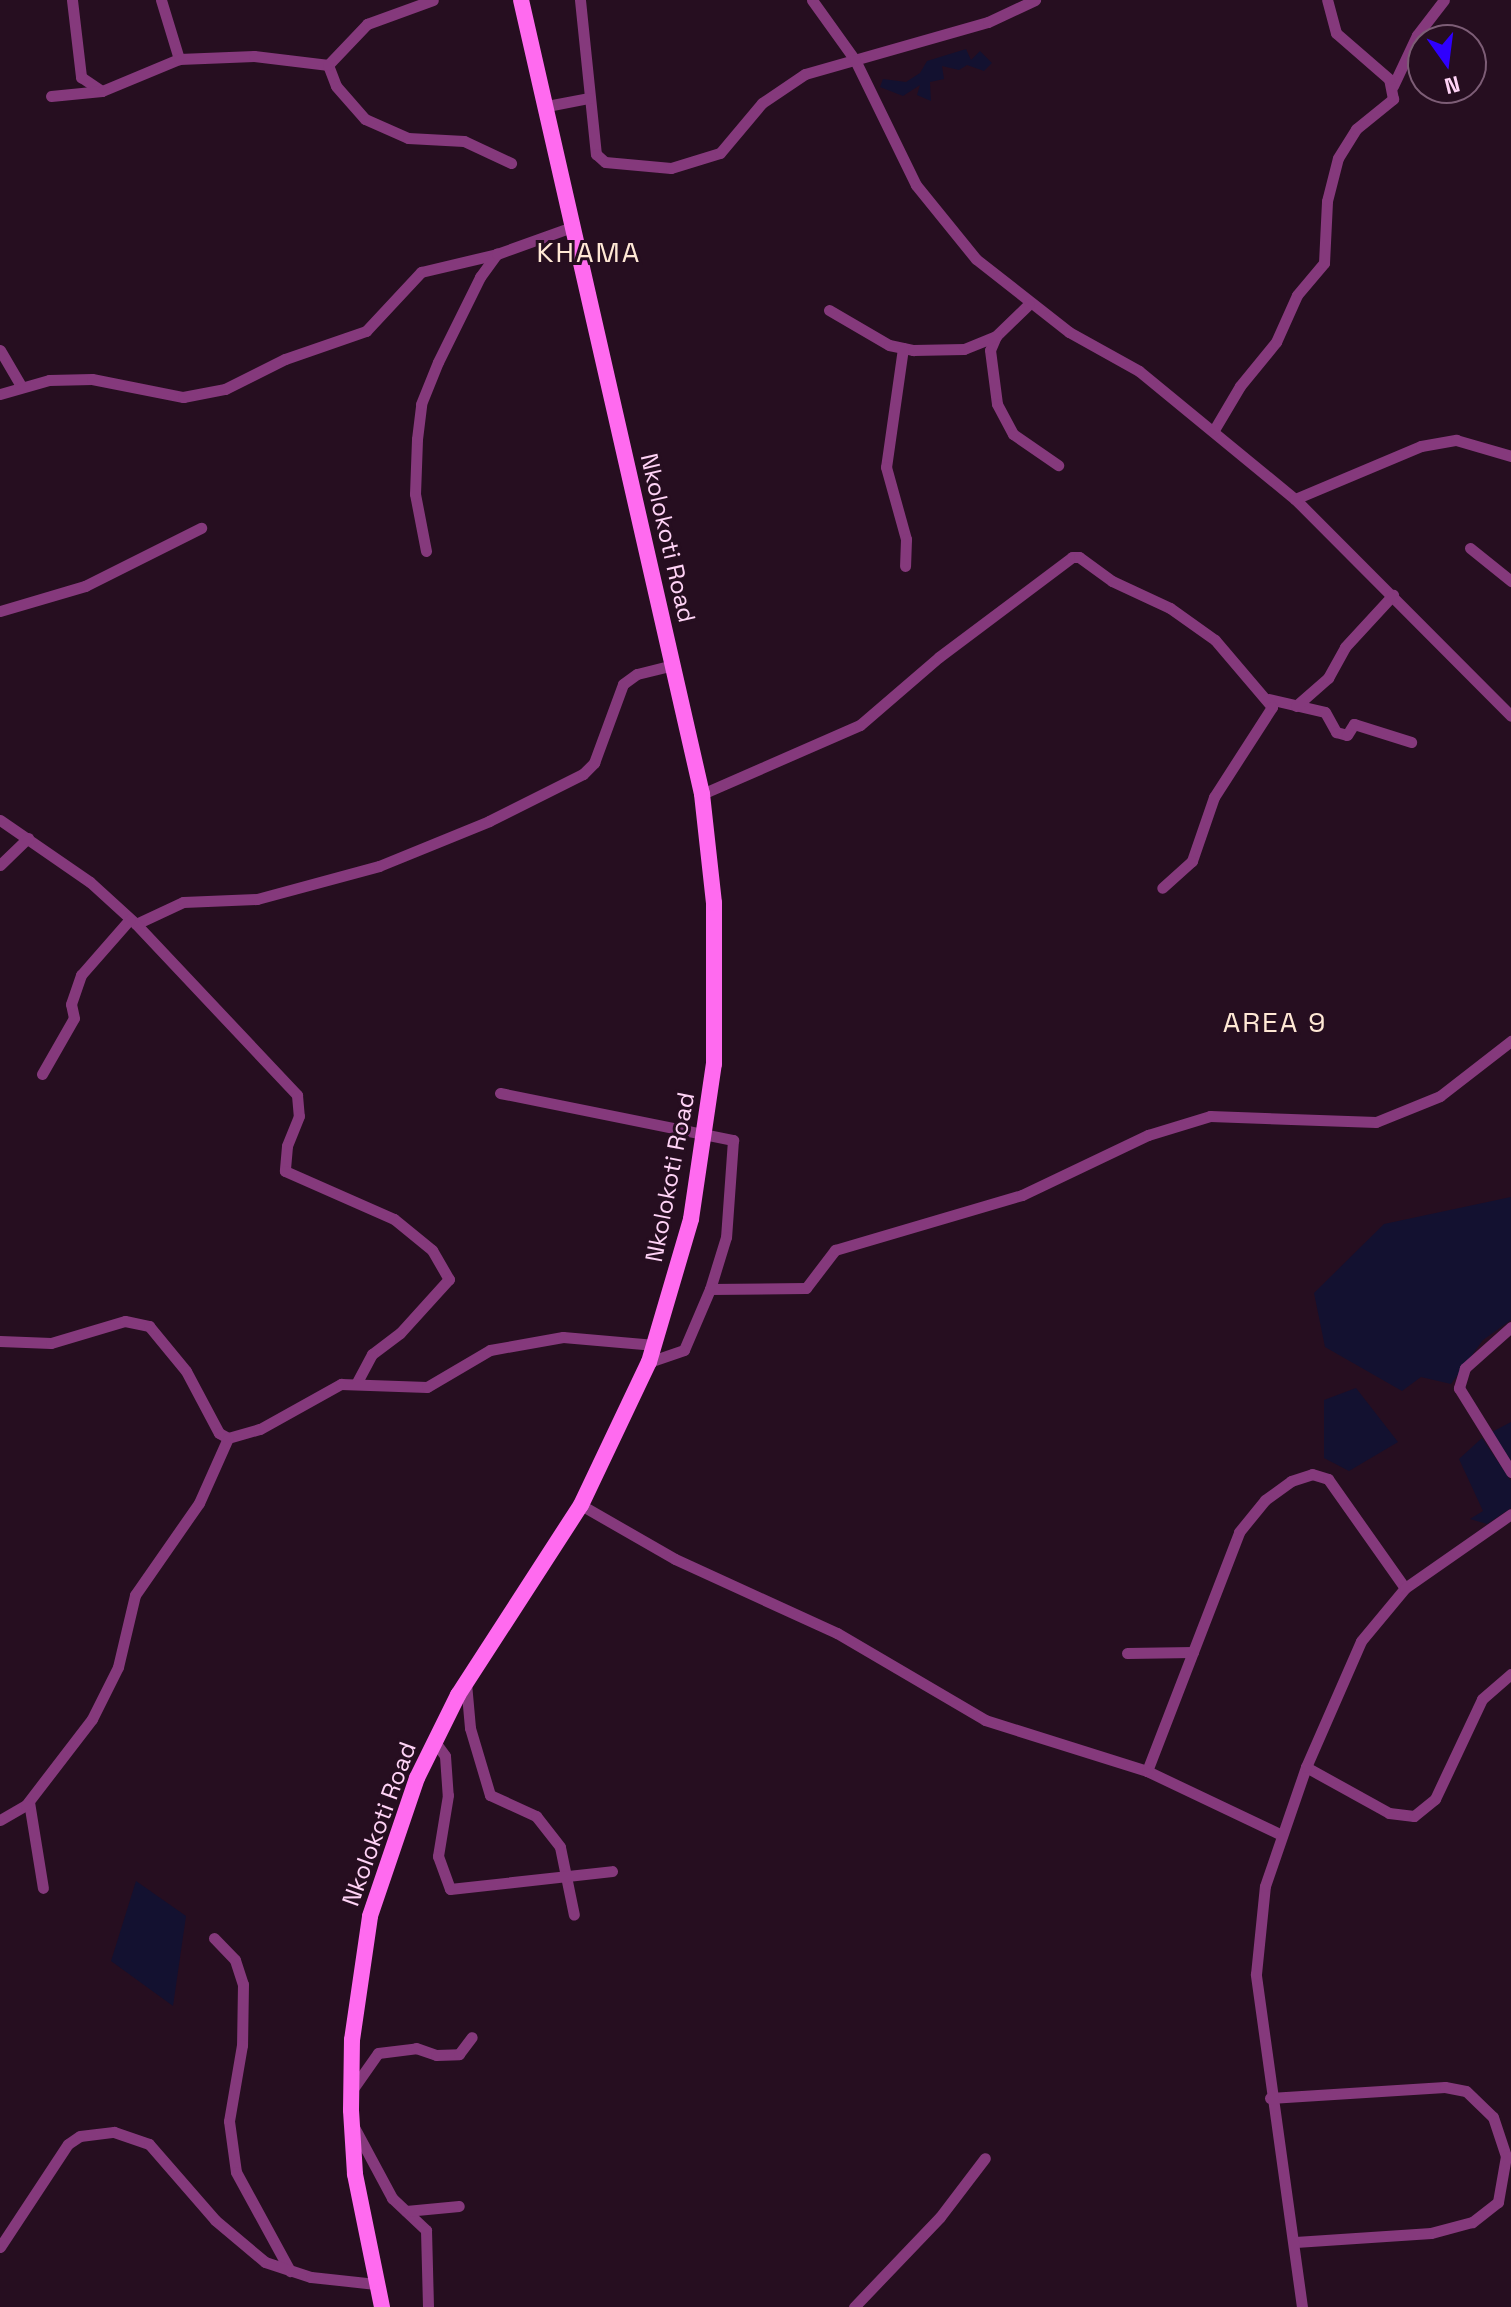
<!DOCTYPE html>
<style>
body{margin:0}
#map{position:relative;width:1511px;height:2307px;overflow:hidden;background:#260e20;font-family:"Space Grotesk",sans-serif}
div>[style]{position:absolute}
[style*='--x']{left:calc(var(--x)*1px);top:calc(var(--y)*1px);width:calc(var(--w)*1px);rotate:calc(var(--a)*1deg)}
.green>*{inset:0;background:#131130}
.minor>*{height:11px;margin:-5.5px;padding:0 5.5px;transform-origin:5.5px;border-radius:5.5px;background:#85397c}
.secondary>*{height:16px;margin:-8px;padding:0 8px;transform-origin:8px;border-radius:8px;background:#ff6aef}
span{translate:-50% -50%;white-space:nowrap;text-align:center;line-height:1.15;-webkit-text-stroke:6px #260e20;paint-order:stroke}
.street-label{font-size:24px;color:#ffd3f6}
.quarter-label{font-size:28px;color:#ffe8d5;letter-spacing:2px}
.north{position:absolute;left:1407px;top:24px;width:80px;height:80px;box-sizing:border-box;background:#260e20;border:2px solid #7d5d76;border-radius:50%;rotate:166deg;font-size:22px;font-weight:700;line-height:32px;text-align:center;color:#ffd3f6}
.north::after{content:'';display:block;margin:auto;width:28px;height:36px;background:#2f00fe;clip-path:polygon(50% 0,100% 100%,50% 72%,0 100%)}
</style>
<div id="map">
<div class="green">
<div style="clip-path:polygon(966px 49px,971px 60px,980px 51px,992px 63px,984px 71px,967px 65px,959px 70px,942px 66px,944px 79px,930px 82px,931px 101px,917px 95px,920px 85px,903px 96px,880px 87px,883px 79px,906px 82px,920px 73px,927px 61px)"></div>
<div style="clip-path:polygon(1511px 1197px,1511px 1320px,1483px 1340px,1451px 1384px,1421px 1377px,1402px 1391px,1325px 1347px,1314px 1293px,1384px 1224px)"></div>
<div style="clip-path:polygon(1356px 1388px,1398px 1442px,1349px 1471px,1324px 1458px,1324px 1400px)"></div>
<div style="clip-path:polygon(1511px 1422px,1511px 1461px,1492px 1432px)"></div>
<div style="clip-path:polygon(1482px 1438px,1511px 1481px,1511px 1508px,1487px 1524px,1470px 1519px,1483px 1511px,1459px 1459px)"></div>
<div style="clip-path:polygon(136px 1881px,186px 1916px,173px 2006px,111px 1961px)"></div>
</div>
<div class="minor">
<div style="--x:72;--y:0;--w:78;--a:83.3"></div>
<div style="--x:81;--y:77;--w:25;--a:34"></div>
<div style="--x:161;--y:0;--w:62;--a:73"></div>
<div style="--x:580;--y:0;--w:155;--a:84.1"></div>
<div style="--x:596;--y:154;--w:12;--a:42"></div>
<div style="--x:605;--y:162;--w:66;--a:5.2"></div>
<div style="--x:671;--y:168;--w:51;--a:-17"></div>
<div style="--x:720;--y:153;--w:65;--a:-50"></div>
<div style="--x:762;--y:103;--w:52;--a:-34"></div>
<div style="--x:805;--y:74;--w:190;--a:-15.9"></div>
<div style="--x:988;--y:22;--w:52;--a:-25.1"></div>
<div style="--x:812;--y:0;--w:74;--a:54.4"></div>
<div style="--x:855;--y:60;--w:139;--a:64"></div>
<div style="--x:916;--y:185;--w:95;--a:51"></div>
<div style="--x:976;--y:259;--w:118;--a:38.1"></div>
<div style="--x:1069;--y:332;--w:80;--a:29.1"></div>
<div style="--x:1139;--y:371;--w:202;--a:39.4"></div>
<div style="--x:1295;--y:499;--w:306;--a:45.1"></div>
<div style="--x:328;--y:65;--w:22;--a:69"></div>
<div style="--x:336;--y:86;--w:44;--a:48.7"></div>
<div style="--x:365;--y:119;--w:47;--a:23.8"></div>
<div style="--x:408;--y:138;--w:56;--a:3.1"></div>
<div style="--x:464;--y:141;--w:52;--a:25.1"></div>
<div style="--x:1393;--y:86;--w:56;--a:-64.8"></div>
<div style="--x:1417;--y:35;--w:44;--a:-52.4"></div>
<div style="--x:51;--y:96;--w:51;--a:-5.6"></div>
<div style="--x:102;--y:91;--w:83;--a:-22.6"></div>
<div style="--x:179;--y:59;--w:75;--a:-2.3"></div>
<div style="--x:254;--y:56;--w:75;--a:6.9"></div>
<div style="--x:328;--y:65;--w:57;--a:-46.4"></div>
<div style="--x:367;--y:24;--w:70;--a:-20"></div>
<div style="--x:547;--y:106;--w:43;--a:-10.8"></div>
<div style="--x:1029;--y:304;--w:46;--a:135.9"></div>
<div style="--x:996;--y:336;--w:15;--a:113"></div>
<div style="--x:990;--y:350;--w:54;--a:82.6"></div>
<div style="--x:997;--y:404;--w:34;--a:62"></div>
<div style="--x:1013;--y:434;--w:55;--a:34.6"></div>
<div style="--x:829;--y:310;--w:69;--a:30.3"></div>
<div style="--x:889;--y:345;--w:25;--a:12"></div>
<div style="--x:913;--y:350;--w:51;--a:-1.1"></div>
<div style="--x:964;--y:349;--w:35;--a:-22"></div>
<div style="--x:903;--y:348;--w:120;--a:98.1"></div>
<div style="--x:886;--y:467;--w:75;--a:74.5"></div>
<div style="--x:906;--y:539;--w:27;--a:92"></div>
<div style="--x:0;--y:350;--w:42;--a:59.7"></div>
<div style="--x:0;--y:394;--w:51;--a:-15.9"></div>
<div style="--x:49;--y:380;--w:43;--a:-1.3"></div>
<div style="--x:92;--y:379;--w:93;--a:11.2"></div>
<div style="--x:183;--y:397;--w:43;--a:-10.8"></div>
<div style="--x:225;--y:389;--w:67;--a:-26.6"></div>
<div style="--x:285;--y:359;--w:86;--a:-19.1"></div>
<div style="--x:366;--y:331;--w:81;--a:-47"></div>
<div style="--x:421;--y:272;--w:78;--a:-13.3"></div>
<div style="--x:1214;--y:430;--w:51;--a:-59.4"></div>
<div style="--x:1240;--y:386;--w:57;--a:-50.7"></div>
<div style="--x:1276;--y:342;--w:51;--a:-65.9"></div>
<div style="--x:1297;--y:295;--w:42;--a:-49.8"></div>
<div style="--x:1324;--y:263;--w:62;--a:-87.2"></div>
<div style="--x:1327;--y:201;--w:44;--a:-75.7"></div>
<div style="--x:1338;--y:158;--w:34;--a:-58"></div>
<div style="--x:1356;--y:129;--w:48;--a:-39"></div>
<div style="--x:1393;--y:99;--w:20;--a:-101"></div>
<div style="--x:1389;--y:79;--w:70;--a:-139"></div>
<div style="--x:1336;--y:33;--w:34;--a:-105"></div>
<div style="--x:1295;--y:499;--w:137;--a:-22.8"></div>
<div style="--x:1421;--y:446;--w:36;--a:-10"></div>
<div style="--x:1456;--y:440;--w:57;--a:16.2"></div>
<div style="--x:1470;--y:548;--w:53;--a:38.8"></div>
<div style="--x:426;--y:551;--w:58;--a:-100.9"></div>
<div style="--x:415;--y:494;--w:55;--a:-87.9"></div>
<div style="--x:417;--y:439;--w:35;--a:-83"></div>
<div style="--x:421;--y:404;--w:45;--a:-68"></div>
<div style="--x:438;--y:362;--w:95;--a:-63.7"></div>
<div style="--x:480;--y:277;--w:29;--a:-54"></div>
<div style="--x:497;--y:254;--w:80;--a:-19.8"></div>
<div style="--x:0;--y:611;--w:89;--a:-16.4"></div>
<div style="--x:85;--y:586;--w:130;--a:-26.6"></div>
<div style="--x:1269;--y:699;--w:57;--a:13.1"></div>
<div style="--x:1325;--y:712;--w:23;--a:61"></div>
<div style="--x:1336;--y:732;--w:11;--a:15"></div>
<div style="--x:1347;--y:735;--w:13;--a:-58"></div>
<div style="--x:1354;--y:724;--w:60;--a:17.5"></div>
<div style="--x:1296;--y:706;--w:43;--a:-41.2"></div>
<div style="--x:1328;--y:678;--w:35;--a:-61"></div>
<div style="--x:1345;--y:647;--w:71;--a:-47.3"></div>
<div style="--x:702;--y:794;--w:172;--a:-23.6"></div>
<div style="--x:860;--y:725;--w:104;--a:-40.7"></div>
<div style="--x:939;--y:657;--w:166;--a:-36.9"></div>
<div style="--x:1072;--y:557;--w:7;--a:0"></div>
<div style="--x:1079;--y:557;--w:41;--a:36"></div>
<div style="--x:1112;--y:581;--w:64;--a:25"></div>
<div style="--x:1170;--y:608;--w:55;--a:35.4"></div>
<div style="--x:1215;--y:640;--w:88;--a:49.6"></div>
<div style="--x:1272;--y:707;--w:107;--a:122.8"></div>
<div style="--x:1214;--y:797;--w:68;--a:109"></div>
<div style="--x:1192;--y:861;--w:40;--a:138"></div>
<div style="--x:0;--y:820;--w:109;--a:34.6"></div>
<div style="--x:90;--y:882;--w:62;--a:42.4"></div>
<div style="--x:136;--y:924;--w:52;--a:-25.1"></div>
<div style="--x:183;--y:902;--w:74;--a:-2.3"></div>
<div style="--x:257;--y:899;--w:126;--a:-15.1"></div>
<div style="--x:379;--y:866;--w:119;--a:-22.2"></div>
<div style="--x:489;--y:821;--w:105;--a:-26.6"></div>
<div style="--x:583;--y:774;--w:16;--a:-45"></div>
<div style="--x:594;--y:763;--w:84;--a:-69.8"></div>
<div style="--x:623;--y:684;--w:17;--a:-36"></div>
<div style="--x:637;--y:674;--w:37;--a:-14"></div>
<div style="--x:0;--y:865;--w:39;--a:-44"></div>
<div style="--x:136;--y:924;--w:235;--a:46.7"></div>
<div style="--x:297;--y:1095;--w:21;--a:85"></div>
<div style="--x:299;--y:1116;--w:32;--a:112"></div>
<div style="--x:287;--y:1146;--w:25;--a:95"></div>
<div style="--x:285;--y:1171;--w:119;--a:23.8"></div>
<div style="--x:394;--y:1219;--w:49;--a:39.2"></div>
<div style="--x:432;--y:1250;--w:34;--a:60"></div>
<div style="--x:449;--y:1279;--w:73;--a:132.2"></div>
<div style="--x:400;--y:1333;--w:35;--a:143"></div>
<div style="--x:372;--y:1354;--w:32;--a:118"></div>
<div style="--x:42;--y:1074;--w:64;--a:-60.3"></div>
<div style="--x:74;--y:1018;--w:14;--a:-102"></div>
<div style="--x:71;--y:1004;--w:31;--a:-71"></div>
<div style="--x:81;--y:975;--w:74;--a:-48.8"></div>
<div style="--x:500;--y:1093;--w:238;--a:11.4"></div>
<div style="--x:733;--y:1140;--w:97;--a:94.1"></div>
<div style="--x:726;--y:1237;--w:54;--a:107.1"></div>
<div style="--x:710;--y:1289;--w:66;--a:113.1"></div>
<div style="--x:684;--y:1350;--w:37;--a:161"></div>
<div style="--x:710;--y:1289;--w:96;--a:-0.6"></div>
<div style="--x:806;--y:1288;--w:48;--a:-52.7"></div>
<div style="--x:835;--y:1250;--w:195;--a:-16.4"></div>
<div style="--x:1022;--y:1195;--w:140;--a:-25.5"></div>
<div style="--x:1148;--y:1135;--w:65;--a:-17"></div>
<div style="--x:1210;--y:1116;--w:166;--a:2.1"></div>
<div style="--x:1376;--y:1122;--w:69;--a:-22.1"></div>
<div style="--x:1440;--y:1096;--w:90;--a:-37.8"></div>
<div style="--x:1511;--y:1327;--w:62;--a:138.3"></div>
<div style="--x:1465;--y:1368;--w:21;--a:107"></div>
<div style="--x:1459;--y:1388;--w:99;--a:58.2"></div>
<div style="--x:0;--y:1341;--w:51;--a:2.2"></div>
<div style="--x:51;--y:1343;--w:77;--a:-16.6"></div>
<div style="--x:125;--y:1321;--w:25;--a:12"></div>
<div style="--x:149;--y:1326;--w:58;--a:50.6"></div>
<div style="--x:186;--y:1371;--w:70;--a:62"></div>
<div style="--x:219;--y:1433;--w:10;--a:29"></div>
<div style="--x:228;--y:1438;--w:33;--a:-16"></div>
<div style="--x:260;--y:1429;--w:93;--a:-29.1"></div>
<div style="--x:341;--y:1384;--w:86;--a:2"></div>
<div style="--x:427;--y:1387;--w:73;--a:-30.4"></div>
<div style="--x:490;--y:1350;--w:74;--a:-10.1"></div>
<div style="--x:563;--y:1337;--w:92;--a:5"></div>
<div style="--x:581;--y:1505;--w:108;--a:29.9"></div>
<div style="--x:675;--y:1559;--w:178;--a:24.6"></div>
<div style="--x:837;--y:1633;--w:172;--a:30.4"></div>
<div style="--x:985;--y:1720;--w:170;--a:17.5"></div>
<div style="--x:1147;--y:1771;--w:149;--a:25.4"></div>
<div style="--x:1127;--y:1653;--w:66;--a:-0.9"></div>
<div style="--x:466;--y:1683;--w:45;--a:84.9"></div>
<div style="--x:470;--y:1728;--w:70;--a:73.4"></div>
<div style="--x:490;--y:1795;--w:51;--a:24.5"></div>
<div style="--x:536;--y:1816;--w:39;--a:52"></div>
<div style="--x:560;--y:1847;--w:69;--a:78.4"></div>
<div style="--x:435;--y:1742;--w:17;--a:54"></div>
<div style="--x:445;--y:1756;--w:39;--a:86"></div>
<div style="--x:448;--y:1795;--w:62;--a:99.3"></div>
<div style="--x:438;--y:1856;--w:35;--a:70"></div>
<div style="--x:450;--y:1889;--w:163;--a:-6.3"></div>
<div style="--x:1306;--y:1767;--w:95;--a:29"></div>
<div style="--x:1389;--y:1813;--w:25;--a:7"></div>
<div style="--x:1414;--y:1816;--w:27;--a:-39"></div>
<div style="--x:1435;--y:1799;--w:110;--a:-64.8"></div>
<div style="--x:1482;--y:1699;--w:38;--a:-41"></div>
<div style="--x:1147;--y:1771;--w:256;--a:-68.9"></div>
<div style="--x:1239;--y:1532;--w:41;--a:-50.9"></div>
<div style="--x:1265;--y:1500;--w:32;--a:-36"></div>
<div style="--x:1291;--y:1481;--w:22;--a:-18"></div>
<div style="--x:1312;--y:1474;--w:17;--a:17"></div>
<div style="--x:1328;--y:1479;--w:133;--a:54.8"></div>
<div style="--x:29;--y:1802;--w:87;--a:80.8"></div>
<div style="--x:0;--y:1820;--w:30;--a:-30"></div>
<div style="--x:26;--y:1805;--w:108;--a:-52.5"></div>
<div style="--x:92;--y:1719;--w:58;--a:-63.4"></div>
<div style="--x:118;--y:1667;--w:74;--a:-76.7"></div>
<div style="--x:135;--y:1595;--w:112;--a:-55.2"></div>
<div style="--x:199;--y:1503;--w:71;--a:-66"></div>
<div style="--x:214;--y:1938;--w:30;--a:46"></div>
<div style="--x:235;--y:1960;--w:25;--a:72"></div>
<div style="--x:243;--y:1984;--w:61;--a:90.9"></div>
<div style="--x:242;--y:2045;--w:77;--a:99.7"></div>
<div style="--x:229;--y:2121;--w:51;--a:82.2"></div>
<div style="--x:236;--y:2172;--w:113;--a:61.4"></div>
<div style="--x:352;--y:2090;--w:45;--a:-54.9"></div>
<div style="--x:378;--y:2053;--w:38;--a:-7"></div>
<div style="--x:416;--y:2048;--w:21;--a:19"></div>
<div style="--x:436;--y:2055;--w:23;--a:-2"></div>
<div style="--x:459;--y:2054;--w:21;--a:-53"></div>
<div style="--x:1270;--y:2098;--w:175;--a:-3.6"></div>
<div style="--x:1445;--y:2087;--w:21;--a:11"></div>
<div style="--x:1466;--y:2091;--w:37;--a:44"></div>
<div style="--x:1493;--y:2117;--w:41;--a:71.6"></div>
<div style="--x:1506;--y:2156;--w:47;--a:99.9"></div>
<div style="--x:1498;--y:2202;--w:33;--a:142"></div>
<div style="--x:1472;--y:2222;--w:42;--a:165"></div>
<div style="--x:1431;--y:2233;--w:136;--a:176.2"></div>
<div style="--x:354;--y:2127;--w:81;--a:61.8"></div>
<div style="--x:392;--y:2198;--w:47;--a:43.3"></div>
<div style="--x:426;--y:2230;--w:77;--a:88.5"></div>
<div style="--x:406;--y:2211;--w:53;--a:-5.4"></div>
<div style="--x:0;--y:2247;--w:123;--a:-56.6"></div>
<div style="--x:68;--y:2144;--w:14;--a:-34"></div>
<div style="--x:80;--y:2136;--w:34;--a:-7"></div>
<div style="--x:114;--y:2132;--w:37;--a:19"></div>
<div style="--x:149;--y:2144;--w:101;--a:49"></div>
<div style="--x:215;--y:2220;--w:65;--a:40"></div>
<div style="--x:265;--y:2262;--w:48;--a:18.1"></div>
<div style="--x:311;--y:2277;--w:65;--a:6.1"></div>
<div style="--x:854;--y:2307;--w:124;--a:-46.3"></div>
<div style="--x:940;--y:2217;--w:74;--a:-52.7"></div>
<div style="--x:1302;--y:2307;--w:336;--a:-97.9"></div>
<div style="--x:1256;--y:1974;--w:88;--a:-84.2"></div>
<div style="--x:1265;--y:1886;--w:126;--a:-71"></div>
<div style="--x:1306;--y:1767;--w:137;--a:-66.4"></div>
<div style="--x:1361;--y:1641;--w:69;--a:-50.3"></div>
<div style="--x:1405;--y:1588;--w:129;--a:-34.9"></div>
</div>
<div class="secondary">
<div style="--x:382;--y:2307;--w:136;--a:-101.5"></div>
<div style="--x:355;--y:2174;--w:64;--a:-93.6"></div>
<div style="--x:351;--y:2110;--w:70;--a:-89.2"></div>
<div style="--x:352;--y:2040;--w:125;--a:-81.7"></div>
<div style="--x:370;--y:1916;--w:146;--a:-71.2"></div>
<div style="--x:417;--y:1778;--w:93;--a:-63.7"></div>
<div style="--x:458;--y:1695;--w:226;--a:-57.1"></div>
<div style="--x:581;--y:1505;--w:158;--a:-64.6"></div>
<div style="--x:649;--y:1362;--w:149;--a:-73.6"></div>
<div style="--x:691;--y:1219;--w:157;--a:-81.6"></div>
<div style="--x:714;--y:1064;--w:161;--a:-90"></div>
<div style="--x:714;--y:903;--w:110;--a:-96.3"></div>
<div style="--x:702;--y:794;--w:814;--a:-102.84"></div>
</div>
<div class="street-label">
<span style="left:668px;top:538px;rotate:77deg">Nkolokoti Road</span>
<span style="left:670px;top:1177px;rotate:-79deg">Nkolokoti Road</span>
<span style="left:379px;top:1824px;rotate:-70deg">Nkolokoti Road</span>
</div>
<div class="quarter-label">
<span style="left:589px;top:252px">KHAMA</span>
<span style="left:1275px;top:1022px">AREA 9</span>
</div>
<div class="north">N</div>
</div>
